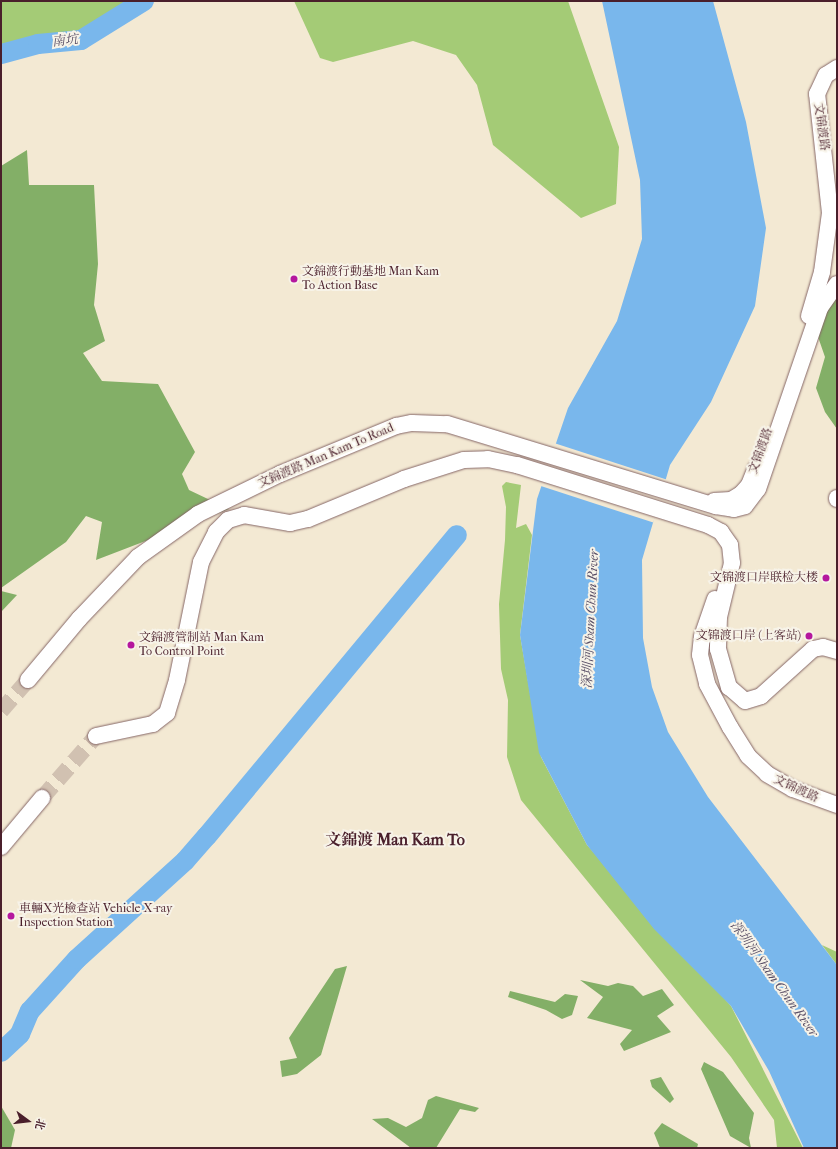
<!DOCTYPE html>
<html>
<head>
<meta charset="utf-8">
<style>
  body { margin:0 }
  #map { position:relative; width:838px; height:1149px; overflow:hidden; background:#f3e9d3; font-family:"IM FELL French Canon","Noto Serif SC",serif }
  div>[style] { position:absolute }
  .green>* { inset:0; background:#a4cb76 }
  .forest>* { inset:0; background:#83af67 }
  .water>* { inset:0; background:#79b7ec }
  .pier>* { inset:0; background:#f3e9d3; transform-origin:0 0 }
  .river>* { height:20px; margin:-10px; padding:0 10px; transform-origin:10px; border-radius:10px; background:#79b7ec }
  .major-tunnel>* { height:16px; margin-top:-8px; transform-origin:0; background:repeating-linear-gradient(90deg,#d1c1b1 0 16px,transparent 0 24px) }
  .roads { filter:drop-shadow(0 0 1px #856666) drop-shadow(0 0 1px #856666) }
  .major>* { height:16px; margin:-8px; padding:0 8px; transform-origin:8px; border-radius:8px; background:#fff }
  .dots>* { width:11px; height:11px; translate:-50% -50%; box-sizing:border-box; border:2px solid #f7f3e8; border-radius:50% }
  span { translate:-50% -50%; white-space:nowrap; text-align:center; line-height:1.15; -webkit-text-stroke:4px #f7f3e8; paint-order:stroke }
  .street-label { font-size:12px; color:#4a1f2b }
  .poi-label { font-size:12px; color:#4a1f2b }
  .left { translate:0 -50%; text-align:left }
  .right { translate:-100% -50%; text-align:right }
  .water-label { font-size:13px; color:#584d65; font-style:italic }
  .district-label { font-size:16px; color:#4a1f2b; font-weight:700 }
  .frame { position:absolute; inset:0; border:2px solid #4a1f2b; pointer-events:none }
  .north { position:absolute; left:8px; top:1101px; width:40px; height:40px; -webkit-text-stroke:3px #f7f3e8; paint-order:stroke; rotate:105deg; font-size:11px; font-weight:700; line-height:16px; text-align:center; color:#4a1f2b }
  .north::after { content:''; display:block; margin:auto; width:14px; height:18px; background:#4a1f2b; clip-path:polygon(50% 0,100% 100%,50% 72%,0 100%) }
</style>
</head>
<body>
<div id="map">
  <div class="green">
    <i style="clip-path:polygon(1px 1px,144px 1px,81px 40px,48px 43px,1px 55px)"></i>
    <i style="clip-path:polygon(294px 1px,568px 1px,619px 147px,616px 204px,581px 218px,493px 145px,477px 85px,456px 55px,413px 41px,333px 62px,320px 58px)"></i>
    <i style="clip-path:polygon(506px 482px,521px 485px,516px 528px,526px 524px,532px 535px,520px 635px,541px 757px,587px 845px,731px 1006px,803px 1148px,777px 1148px,774px 1120px,731px 1057px,521px 800px,507px 757px,508px 700px,501px 669px,499px 604px,505px 540px,506px 507px,502px 486px)"></i>
    <i style="clip-path:polygon(822px 945px,837px 952px,837px 965px)"></i>
  </div>
  <div class="forest">
    <i style="clip-path:polygon(27px 150px,29px 185px,94px 185px,98px 264px,94px 305px,105px 341px,83px 353px,102px 381px,158px 384px,195px 452px,182px 474px,189px 490px,229px 509px,96px 560px,102px 522px,86px 516px,66px 542px,1px 588px,1px 166px)"></i>
    <i style="clip-path:polygon(837px 298px,837px 429px,825px 412px,816px 388px,825px 357px,817px 334px,826px 307px)"></i>
    <i style="clip-path:polygon(1px 591px,17px 595px,1px 612px)"></i>
    <i style="clip-path:polygon(347px 966px,321px 1055px,297px 1074px,282px 1077px,280px 1061px,297px 1058px,289px 1038px,335px 969px)"></i>
    <i style="clip-path:polygon(580px 980px,608px 986px,618px 983px,633px 986px,643px 996px,662px 989px,674px 1005px,657px 1016px,671px 1032px,624px 1051px,620px 1044px,632px 1030px,587px 1018px,603px 997px)"></i>
    <i style="clip-path:polygon(510px 991px,555px 1002px,565px 994px,578px 996px,572px 1015px,562px 1019px,546px 1010px,508px 997px)"></i>
    <i style="clip-path:polygon(704px 1062px,723px 1072px,754px 1113px,749px 1138px,751px 1148px,730px 1136px,701px 1069px)"></i>
    <i style="clip-path:polygon(661px 1077px,674px 1099px,670px 1103px,652px 1087px,650px 1080px)"></i>
    <i style="clip-path:polygon(436px 1096px,479px 1108px,475px 1112px,460px 1109px,436px 1148px,411px 1148px,372px 1119px,388px 1118px,406px 1127px,422px 1118px,428px 1100px)"></i>
    <i style="clip-path:polygon(1px 1106px,15px 1130px,11px 1148px,1px 1148px)"></i>
    <i style="clip-path:polygon(662px 1123px,698px 1144px,697px 1148px,660px 1148px,654px 1133px)"></i>
  </div>
  <div class="water">
    <i style="clip-path:polygon(602px 1px,713px 1px,746px 122px,766px 228px,755px 306px,711px 402px,670px 465px,642px 560px,643px 638px,652px 687px,668px 732px,708px 797px,837px 965px,837px 1148px,804px 1148px,769px 1071px,731px 1006px,654px 929px,587px 845px,539px 753px,520px 635px,537px 499px,568px 408px,617px 321px,642px 239px,640px 180px)"></i>
  </div>
  <div class="pier">
    <i style="left:554px;top:443px;width:119px;height:45px;rotate:18deg"></i>
  </div>
  <div class="river">
    <i style="left:1px;top:54px;width:38px;rotate:-15deg"></i>
    <i style="left:38px;top:44px;width:43px;rotate:-5.3deg"></i>
    <i style="left:81px;top:40px;width:74px;rotate:-31.8deg"></i>
    <i style="left:1px;top:1052px;width:26px;rotate:-43deg"></i>
    <i style="left:20px;top:1034px;width:25px;rotate:-67deg"></i>
    <i style="left:30px;top:1011px;width:70px;rotate:-47.9deg"></i>
    <i style="left:77px;top:959px;width:146px;rotate:-42.2deg"></i>
    <i style="left:185px;top:861px;width:33px;rotate:-49deg"></i>
    <i style="left:207px;top:836px;width:391px;rotate:-50.3deg"></i>
  </div>
  <div class="major-tunnel">
    <i style="left:1px;top:711px;width:41px;rotate:-48.9deg"></i>
    <i style="left:42px;top:798px;width:82px;rotate:-48.9deg"></i>
  </div>
  <div class="roads">
    <div class="major">
      <i style="left:809px;top:316px;width:46px;rotate:-73.5deg"></i>
      <i style="left:822px;top:272px;width:60px;rotate:-82.3deg"></i>
      <i style="left:830px;top:213px;width:120px;rotate:-96.2deg"></i>
      <i style="left:817px;top:94px;width:21px;rotate:-65deg"></i>
      <i style="left:826px;top:75px;width:13px;rotate:-32deg"></i>
      <i style="left:837px;top:498px;width:1px;rotate:90deg"></i>
      <i style="left:714px;top:501px;width:17px;rotate:-3deg"></i>
      <i style="left:731px;top:500px;width:12px;rotate:-31deg"></i>
      <i style="left:741px;top:494px;width:12px;rotate:-48deg"></i>
      <i style="left:749px;top:485px;width:18px;rotate:-68deg"></i>
      <i style="left:715px;top:599px;width:39px;rotate:109deg"></i>
      <i style="left:702px;top:636px;width:19px;rotate:96deg"></i>
      <i style="left:700px;top:655px;width:30px;rotate:76deg"></i>
      <i style="left:707px;top:684px;width:49px;rotate:61.9deg"></i>
      <i style="left:730px;top:727px;width:34px;rotate:58deg"></i>
      <i style="left:748px;top:756px;width:26px;rotate:43deg"></i>
      <i style="left:767px;top:774px;width:30px;rotate:30deg"></i>
      <i style="left:793px;top:789px;width:47px;rotate:20deg"></i>
      <i style="left:28px;top:680px;width:80px;rotate:-50.1deg"></i>
      <i style="left:79px;top:619px;width:86px;rotate:-46.4deg"></i>
      <i style="left:138px;top:557px;width:74px;rotate:-35.6deg"></i>
      <i style="left:198px;top:514px;width:91px;rotate:-26deg"></i>
      <i style="left:280px;top:474px;width:126px;rotate:-22.5deg"></i>
      <i style="left:396px;top:426px;width:16px;rotate:-11deg"></i>
      <i style="left:412px;top:423px;width:35px;rotate:2deg"></i>
      <i style="left:447px;top:424px;width:281px;rotate:17deg"></i>
      <i style="left:716px;top:506px;width:18px;rotate:9deg"></i>
      <i style="left:734px;top:509px;width:11px;rotate:-15deg"></i>
      <i style="left:745px;top:506px;width:21px;rotate:-53deg"></i>
      <i style="left:758px;top:489px;width:191px;rotate:-71.1deg"></i>
      <i style="left:820px;top:308px;width:29px;rotate:-55deg"></i>
      <i style="left:96px;top:736px;width:58px;rotate:-11.9deg"></i>
      <i style="left:153px;top:724px;width:18px;rotate:-38deg"></i>
      <i style="left:167px;top:713px;width:34px;rotate:-73deg"></i>
      <i style="left:177px;top:680px;width:120px;rotate:-78.5deg"></i>
      <i style="left:201px;top:562px;width:34px;rotate:-63deg"></i>
      <i style="left:216px;top:532px;width:17px;rotate:-45deg"></i>
      <i style="left:228px;top:520px;width:17px;rotate:-17deg"></i>
      <i style="left:244px;top:515px;width:47px;rotate:9.9deg"></i>
      <i style="left:290px;top:523px;width:18px;rotate:-13deg"></i>
      <i style="left:308px;top:519px;width:104px;rotate:-22.6deg"></i>
      <i style="left:404px;top:479px;width:63px;rotate:-17.6deg"></i>
      <i style="left:464px;top:460px;width:24px;rotate:-2deg"></i>
      <i style="left:488px;top:459px;width:30px;rotate:12deg"></i>
      <i style="left:517px;top:465px;width:200px;rotate:17.4deg"></i>
      <i style="left:708px;top:525px;width:15px;rotate:28deg"></i>
      <i style="left:721px;top:532px;width:16px;rotate:55deg"></i>
      <i style="left:730px;top:545px;width:18px;rotate:84deg"></i>
      <i style="left:732px;top:563px;width:56px;rotate:103.5deg"></i>
      <i style="left:719px;top:617px;width:32px;rotate:92deg"></i>
      <i style="left:718px;top:649px;width:40px;rotate:74deg"></i>
      <i style="left:729px;top:687px;width:21px;rotate:41deg"></i>
      <i style="left:745px;top:701px;width:17px;rotate:-17deg"></i>
      <i style="left:761px;top:696px;width:70px;rotate:-42.1deg"></i>
      <i style="left:813px;top:649px;width:10px;rotate:-11deg"></i>
      <i style="left:823px;top:647px;width:15px;rotate:16deg"></i>
      <i style="left:1px;top:847px;width:64px;rotate:-50.1deg"></i>
    </div>
  </div>
  <div class="dots">
    <i style="left:294px;top:279px;background:#b5179e"></i>
    <i style="left:826px;top:578px;background:#b5179e"></i>
    <i style="left:809px;top:636px;background:#b5179e"></i>
    <i style="left:131px;top:645px;background:#b5179e"></i>
    <i style="left:11px;top:916px;background:#b5179e"></i>
  </div>
  <div class="street-label">
    <span style="left:821px;top:127px;rotate:82deg">文锦渡路</span>
    <span style="left:761px;top:451px;rotate:-70deg">文锦渡路</span>
    <span style="left:326px;top:456px;rotate:-23deg">文錦渡路 Man Kam To Road</span>
    <span style="left:796px;top:789px;rotate:25deg">文锦渡路</span>
  </div>
  <div class="poi-label">
    <span class="left" style="left:302px;top:279px">文錦渡行動基地 Man Kam<br>To Action Base</span>
    <span class="right" style="left:818px;top:578px">文锦渡口岸联检大楼</span>
    <span class="right" style="left:801px;top:636px">文锦渡口岸 (上客站)</span>
    <span class="left" style="left:139px;top:645px">文錦渡管制站 Man Kam<br>To Control Point</span>
    <span class="left" style="left:19px;top:916px">車輛X光檢查站 Vehicle X-ray<br>Inspection Station</span>
  </div>
  <div class="water-label">
    <span style="left:65px;top:41px;rotate:-7deg">南坑</span>
    <span style="left:591px;top:619px;rotate:-87deg">深圳河 Sham Chun River</span>
    <span style="left:774px;top:979px;rotate:54deg">深圳河 Sham Chun River</span>
  </div>
  <div class="district-label">
    <span style="left:395px;top:840px">文錦渡 Man Kam To</span>
  </div>
  <div class="frame"></div>
  <div class="north">北</div>
</div>
</body>
</html>
